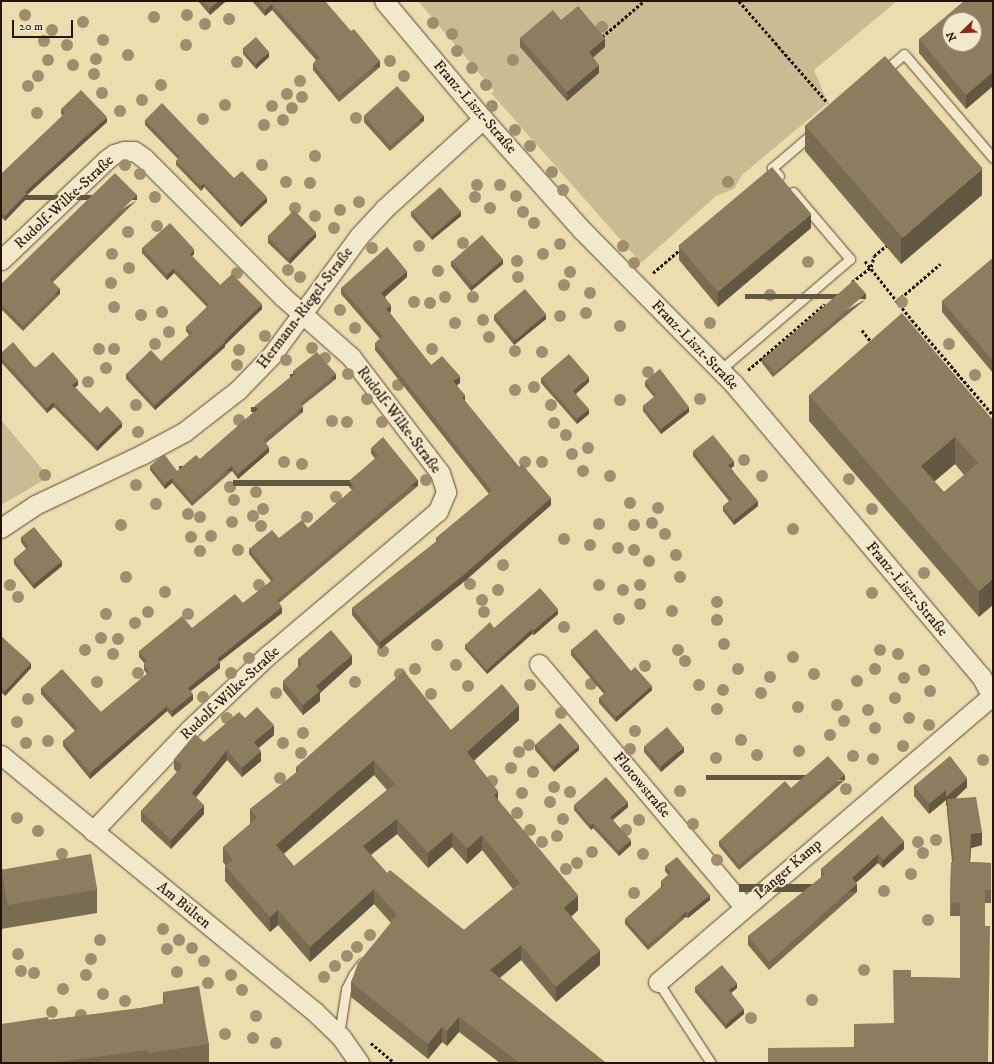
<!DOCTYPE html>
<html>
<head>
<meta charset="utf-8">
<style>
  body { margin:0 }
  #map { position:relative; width:994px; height:1064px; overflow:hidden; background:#ebddae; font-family:"IM FELL DW Pica",serif }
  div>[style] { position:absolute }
  .green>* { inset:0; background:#cabb92 }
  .path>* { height:2.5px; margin-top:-1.25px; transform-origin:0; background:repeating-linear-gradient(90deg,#261408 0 3px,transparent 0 5px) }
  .roads { filter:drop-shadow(0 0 1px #574632) drop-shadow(0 0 1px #574632) }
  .service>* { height:9px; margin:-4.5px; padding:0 4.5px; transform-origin:4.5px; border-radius:4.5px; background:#f2e9ca }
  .minor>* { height:19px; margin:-9.5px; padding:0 9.5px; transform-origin:9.5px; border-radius:9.5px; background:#f2e9ca }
  .trees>* { width:12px; height:12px; margin:-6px; border-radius:50%; background:#9e8e6d }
  .wall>* { inset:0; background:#786c51 }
  .shaded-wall>* { inset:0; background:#625842; transform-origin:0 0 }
  .building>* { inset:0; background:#8c7d5e; transform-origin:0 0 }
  span { translate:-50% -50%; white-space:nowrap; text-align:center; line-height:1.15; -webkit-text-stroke:4px #f2e9ca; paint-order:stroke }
  .street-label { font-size:15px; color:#261408 }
  .frame { position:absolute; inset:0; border:2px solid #261408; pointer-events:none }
  .north { position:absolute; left:942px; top:12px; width:40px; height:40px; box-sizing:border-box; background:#f2e9ca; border:1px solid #a0947c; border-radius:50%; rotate:247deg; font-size:11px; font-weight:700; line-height:16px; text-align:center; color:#261408 }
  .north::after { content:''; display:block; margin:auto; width:14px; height:18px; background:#8f2418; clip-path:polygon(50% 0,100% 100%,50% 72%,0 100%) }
  .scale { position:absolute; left:12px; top:20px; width:61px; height:18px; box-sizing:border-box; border:2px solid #261408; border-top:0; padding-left:5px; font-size:12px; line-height:14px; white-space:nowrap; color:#261408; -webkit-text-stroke:3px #f2e9ca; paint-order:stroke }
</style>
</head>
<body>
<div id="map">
  <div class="green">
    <i style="clip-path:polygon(418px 1px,897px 1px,814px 70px,828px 103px,742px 175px,734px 189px,716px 196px,641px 263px,491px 93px,494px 91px)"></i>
    <i style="clip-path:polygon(1px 420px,49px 477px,1px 505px)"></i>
  </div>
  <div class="path">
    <i style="left:739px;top:1px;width:135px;rotate:48.9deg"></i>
    <i style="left:602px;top:37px;width:55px;rotate:-40.6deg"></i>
    <i style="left:865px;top:261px;width:75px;rotate:51.5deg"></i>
    <i style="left:653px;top:273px;width:37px;rotate:-41deg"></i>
    <i style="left:852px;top:282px;width:24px;rotate:-38deg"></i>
    <i style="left:871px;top:267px;width:11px;rotate:-75deg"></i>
    <i style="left:874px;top:256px;width:16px;rotate:-40deg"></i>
    <i style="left:897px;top:301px;width:57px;rotate:-40.7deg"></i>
    <i style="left:907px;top:324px;width:6px;rotate:-39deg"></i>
    <i style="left:912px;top:320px;width:125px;rotate:49.5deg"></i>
    <i style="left:862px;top:330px;width:16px;rotate:52deg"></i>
    <i style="left:748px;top:370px;width:101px;rotate:-40.6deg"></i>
    <i style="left:371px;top:1043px;width:31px;rotate:40deg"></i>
  </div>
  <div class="roads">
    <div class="service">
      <i style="left:884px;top:71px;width:26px;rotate:-40deg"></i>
      <i style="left:904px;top:54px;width:137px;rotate:49.4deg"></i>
      <i style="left:779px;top:176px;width:11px;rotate:-131deg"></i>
      <i style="left:772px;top:168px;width:55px;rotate:-40.6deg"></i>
      <i style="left:720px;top:370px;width:171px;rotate:-40.5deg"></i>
      <i style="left:850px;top:259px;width:88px;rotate:-130.4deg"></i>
      <i style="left:658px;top:982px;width:97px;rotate:56.8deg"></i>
      <i style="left:339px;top:1035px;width:47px;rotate:-81.3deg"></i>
      <i style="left:346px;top:989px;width:16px;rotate:-63deg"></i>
      <i style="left:353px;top:975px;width:15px;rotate:-53deg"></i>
    </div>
    <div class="minor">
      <i style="left:384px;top:1px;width:154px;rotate:50deg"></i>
      <i style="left:483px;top:119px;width:149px;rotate:48.3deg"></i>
      <i style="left:582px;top:230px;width:215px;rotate:45.4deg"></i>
      <i style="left:733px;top:383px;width:384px;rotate:49.8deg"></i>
      <i style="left:981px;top:676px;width:26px;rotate:62deg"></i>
      <i style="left:1px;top:260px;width:145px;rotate:-43.6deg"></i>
      <i style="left:106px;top:160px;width:10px;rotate:-37deg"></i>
      <i style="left:114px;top:154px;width:10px;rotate:-17deg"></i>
      <i style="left:124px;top:151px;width:10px"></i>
      <i style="left:134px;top:151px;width:12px;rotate:35deg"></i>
      <i style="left:144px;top:158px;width:197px;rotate:45deg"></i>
      <i style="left:283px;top:297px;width:91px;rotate:41.4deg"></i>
      <i style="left:351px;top:357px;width:146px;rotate:52.5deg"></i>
      <i style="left:440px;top:473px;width:20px;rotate:72deg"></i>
      <i style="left:446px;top:492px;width:21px;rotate:113deg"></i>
      <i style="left:438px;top:511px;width:223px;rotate:139.7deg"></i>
      <i style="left:268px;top:655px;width:108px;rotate:136.5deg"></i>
      <i style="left:190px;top:729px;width:141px;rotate:133.6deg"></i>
      <i style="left:1px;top:528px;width:41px;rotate:-34.1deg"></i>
      <i style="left:35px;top:505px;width:117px;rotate:-25.3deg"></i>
      <i style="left:141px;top:455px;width:49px;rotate:-28.1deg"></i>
      <i style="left:184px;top:432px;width:68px;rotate:-37.9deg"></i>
      <i style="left:238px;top:390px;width:47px;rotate:-45.9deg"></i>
      <i style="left:271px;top:356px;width:150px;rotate:-53.7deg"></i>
      <i style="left:360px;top:235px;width:35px;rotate:-47deg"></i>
      <i style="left:384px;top:209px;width:134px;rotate:-42.3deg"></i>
      <i style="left:539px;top:664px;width:318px;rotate:49.8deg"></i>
      <i style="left:1px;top:755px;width:406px;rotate:39.3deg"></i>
      <i style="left:315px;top:1012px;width:36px;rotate:44deg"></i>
      <i style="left:341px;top:1037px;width:32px;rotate:55deg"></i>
      <i style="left:658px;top:982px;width:441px;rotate:-40.6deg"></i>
    </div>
  </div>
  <div class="trees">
    <i style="left:25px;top:15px"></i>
    <i style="left:187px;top:15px"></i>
    <i style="left:154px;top:17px"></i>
    <i style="left:229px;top:19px"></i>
    <i style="left:83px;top:22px"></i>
    <i style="left:433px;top:23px"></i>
    <i style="left:205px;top:24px"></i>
    <i style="left:602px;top:27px"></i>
    <i style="left:52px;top:30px"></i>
    <i style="left:452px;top:34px"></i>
    <i style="left:103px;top:40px"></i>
    <i style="left:44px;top:41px"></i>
    <i style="left:67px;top:45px"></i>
    <i style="left:186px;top:45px"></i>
    <i style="left:457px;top:51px"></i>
    <i style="left:128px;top:55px"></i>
    <i style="left:96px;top:59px"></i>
    <i style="left:48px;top:60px"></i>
    <i style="left:513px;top:60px"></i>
    <i style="left:390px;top:61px"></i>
    <i style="left:237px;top:62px"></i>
    <i style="left:73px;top:65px"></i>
    <i style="left:472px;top:68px"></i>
    <i style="left:94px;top:74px"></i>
    <i style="left:38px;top:76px"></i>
    <i style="left:404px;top:76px"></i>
    <i style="left:300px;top:81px"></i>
    <i style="left:161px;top:85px"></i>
    <i style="left:486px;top:85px"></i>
    <i style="left:28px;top:86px"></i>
    <i style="left:102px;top:93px"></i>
    <i style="left:287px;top:94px"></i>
    <i style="left:302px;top:97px"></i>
    <i style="left:142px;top:100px"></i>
    <i style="left:225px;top:105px"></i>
    <i style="left:272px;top:106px"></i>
    <i style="left:492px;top:106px"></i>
    <i style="left:292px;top:108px"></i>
    <i style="left:120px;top:111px"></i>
    <i style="left:37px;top:113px"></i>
    <i style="left:356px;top:118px"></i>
    <i style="left:203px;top:119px"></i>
    <i style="left:283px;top:120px"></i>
    <i style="left:264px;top:125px"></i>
    <i style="left:515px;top:130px"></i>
    <i style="left:530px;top:146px"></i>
    <i style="left:315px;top:156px"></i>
    <i style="left:125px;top:165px"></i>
    <i style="left:262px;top:165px"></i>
    <i style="left:552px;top:172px"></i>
    <i style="left:140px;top:174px"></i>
    <i style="left:286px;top:182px"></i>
    <i style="left:728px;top:182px"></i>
    <i style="left:310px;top:183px"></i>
    <i style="left:477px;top:185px"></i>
    <i style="left:500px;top:185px"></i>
    <i style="left:563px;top:190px"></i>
    <i style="left:516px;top:196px"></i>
    <i style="left:155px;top:197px"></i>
    <i style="left:475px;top:197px"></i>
    <i style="left:359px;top:202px"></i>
    <i style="left:295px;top:208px"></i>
    <i style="left:490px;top:208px"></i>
    <i style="left:340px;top:210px"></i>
    <i style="left:523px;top:212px"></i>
    <i style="left:315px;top:216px"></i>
    <i style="left:534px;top:223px"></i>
    <i style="left:157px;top:226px"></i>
    <i style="left:334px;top:228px"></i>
    <i style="left:128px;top:232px"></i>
    <i style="left:463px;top:243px"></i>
    <i style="left:560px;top:244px"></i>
    <i style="left:419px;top:246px"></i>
    <i style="left:623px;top:246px"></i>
    <i style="left:372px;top:248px"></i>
    <i style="left:112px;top:254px"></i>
    <i style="left:543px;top:254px"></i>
    <i style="left:517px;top:261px"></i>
    <i style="left:808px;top:262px"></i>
    <i style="left:634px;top:263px"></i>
    <i style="left:129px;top:268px"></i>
    <i style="left:288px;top:270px"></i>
    <i style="left:438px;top:271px"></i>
    <i style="left:570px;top:272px"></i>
    <i style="left:237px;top:273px"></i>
    <i style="left:300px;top:277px"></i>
    <i style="left:518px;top:277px"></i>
    <i style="left:111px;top:283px"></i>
    <i style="left:564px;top:285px"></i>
    <i style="left:590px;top:293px"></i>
    <i style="left:770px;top:295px"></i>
    <i style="left:445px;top:297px"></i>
    <i style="left:473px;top:297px"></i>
    <i style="left:414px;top:302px"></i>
    <i style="left:902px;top:302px"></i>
    <i style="left:430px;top:303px"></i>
    <i style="left:114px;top:307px"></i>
    <i style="left:340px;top:310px"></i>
    <i style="left:162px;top:312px"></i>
    <i style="left:586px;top:313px"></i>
    <i style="left:141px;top:315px"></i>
    <i style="left:560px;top:316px"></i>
    <i style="left:483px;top:320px"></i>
    <i style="left:455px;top:323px"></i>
    <i style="left:710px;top:323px"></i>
    <i style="left:620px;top:326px"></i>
    <i style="left:355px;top:328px"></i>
    <i style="left:169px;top:332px"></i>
    <i style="left:265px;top:336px"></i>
    <i style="left:489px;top:337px"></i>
    <i style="left:155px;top:344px"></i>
    <i style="left:949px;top:344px"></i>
    <i style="left:312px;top:348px"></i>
    <i style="left:99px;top:349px"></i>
    <i style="left:114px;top:349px"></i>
    <i style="left:432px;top:349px"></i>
    <i style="left:239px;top:350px"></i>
    <i style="left:515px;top:351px"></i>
    <i style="left:542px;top:352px"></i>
    <i style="left:325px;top:358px"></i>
    <i style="left:286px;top:360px"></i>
    <i style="left:237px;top:365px"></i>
    <i style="left:106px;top:368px"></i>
    <i style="left:648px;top:372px"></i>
    <i style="left:348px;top:374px"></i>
    <i style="left:975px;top:375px"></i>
    <i style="left:88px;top:382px"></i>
    <i style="left:398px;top:385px"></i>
    <i style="left:534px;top:387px"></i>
    <i style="left:515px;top:390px"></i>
    <i style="left:367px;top:399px"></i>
    <i style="left:700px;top:399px"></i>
    <i style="left:620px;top:400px"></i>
    <i style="left:136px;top:405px"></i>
    <i style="left:551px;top:405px"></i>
    <i style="left:239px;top:420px"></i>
    <i style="left:332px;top:421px"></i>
    <i style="left:347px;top:422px"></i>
    <i style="left:382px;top:422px"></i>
    <i style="left:554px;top:423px"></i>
    <i style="left:138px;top:432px"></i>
    <i style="left:566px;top:435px"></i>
    <i style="left:588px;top:448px"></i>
    <i style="left:572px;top:454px"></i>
    <i style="left:744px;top:460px"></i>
    <i style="left:284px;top:462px"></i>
    <i style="left:525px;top:462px"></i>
    <i style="left:542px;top:462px"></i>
    <i style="left:302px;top:464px"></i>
    <i style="left:583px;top:471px"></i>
    <i style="left:45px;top:475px"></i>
    <i style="left:610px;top:476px"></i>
    <i style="left:762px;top:476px"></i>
    <i style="left:849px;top:479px"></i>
    <i style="left:426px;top:480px"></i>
    <i style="left:136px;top:485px"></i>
    <i style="left:230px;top:487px"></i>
    <i style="left:256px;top:492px"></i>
    <i style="left:336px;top:497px"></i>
    <i style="left:234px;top:500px"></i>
    <i style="left:630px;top:503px"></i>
    <i style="left:156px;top:504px"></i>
    <i style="left:658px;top:508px"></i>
    <i style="left:263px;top:509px"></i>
    <i style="left:872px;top:509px"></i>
    <i style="left:188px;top:514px"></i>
    <i style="left:253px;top:516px"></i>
    <i style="left:200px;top:517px"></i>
    <i style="left:307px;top:517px"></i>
    <i style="left:232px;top:522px"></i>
    <i style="left:652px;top:523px"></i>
    <i style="left:599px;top:524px"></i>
    <i style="left:121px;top:525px"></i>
    <i style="left:634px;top:525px"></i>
    <i style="left:261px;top:526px"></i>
    <i style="left:793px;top:529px"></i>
    <i style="left:665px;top:534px"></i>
    <i style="left:211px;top:536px"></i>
    <i style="left:191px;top:537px"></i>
    <i style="left:564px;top:539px"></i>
    <i style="left:590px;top:545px"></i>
    <i style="left:618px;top:548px"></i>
    <i style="left:238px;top:550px"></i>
    <i style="left:634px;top:550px"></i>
    <i style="left:200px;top:551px"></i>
    <i style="left:676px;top:555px"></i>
    <i style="left:649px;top:561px"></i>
    <i style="left:503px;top:565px"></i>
    <i style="left:924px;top:573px"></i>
    <i style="left:126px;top:577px"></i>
    <i style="left:680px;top:577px"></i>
    <i style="left:470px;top:584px"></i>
    <i style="left:10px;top:585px"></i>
    <i style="left:259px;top:585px"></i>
    <i style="left:599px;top:585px"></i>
    <i style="left:640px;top:585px"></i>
    <i style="left:498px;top:590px"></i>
    <i style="left:623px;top:590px"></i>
    <i style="left:165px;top:592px"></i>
    <i style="left:872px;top:593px"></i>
    <i style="left:18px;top:597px"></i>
    <i style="left:482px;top:600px"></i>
    <i style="left:717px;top:602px"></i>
    <i style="left:640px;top:604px"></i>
    <i style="left:672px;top:611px"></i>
    <i style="left:148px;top:612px"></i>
    <i style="left:484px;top:612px"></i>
    <i style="left:106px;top:614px"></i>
    <i style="left:188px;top:614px"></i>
    <i style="left:619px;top:619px"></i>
    <i style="left:717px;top:620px"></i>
    <i style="left:135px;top:623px"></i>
    <i style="left:564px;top:627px"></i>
    <i style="left:101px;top:638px"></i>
    <i style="left:118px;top:639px"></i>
    <i style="left:724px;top:644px"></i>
    <i style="left:437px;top:645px"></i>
    <i style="left:85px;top:650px"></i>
    <i style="left:678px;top:650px"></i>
    <i style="left:880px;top:650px"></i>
    <i style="left:383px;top:651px"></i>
    <i style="left:113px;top:654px"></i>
    <i style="left:898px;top:654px"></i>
    <i style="left:793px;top:657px"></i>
    <i style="left:249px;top:658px"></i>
    <i style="left:685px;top:661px"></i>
    <i style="left:456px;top:665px"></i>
    <i style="left:645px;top:666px"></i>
    <i style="left:415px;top:669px"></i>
    <i style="left:738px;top:669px"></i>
    <i style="left:875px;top:669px"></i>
    <i style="left:924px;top:670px"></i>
    <i style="left:138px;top:673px"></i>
    <i style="left:231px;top:673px"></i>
    <i style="left:400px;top:674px"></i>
    <i style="left:814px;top:674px"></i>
    <i style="left:770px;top:677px"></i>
    <i style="left:904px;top:678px"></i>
    <i style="left:857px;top:681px"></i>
    <i style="left:97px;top:682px"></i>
    <i style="left:355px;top:682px"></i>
    <i style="left:591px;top:684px"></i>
    <i style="left:530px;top:685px"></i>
    <i style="left:699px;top:685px"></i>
    <i style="left:468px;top:686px"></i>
    <i style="left:723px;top:690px"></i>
    <i style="left:930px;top:691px"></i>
    <i style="left:276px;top:693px"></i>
    <i style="left:761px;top:693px"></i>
    <i style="left:431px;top:694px"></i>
    <i style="left:203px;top:697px"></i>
    <i style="left:895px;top:698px"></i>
    <i style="left:28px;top:699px"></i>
    <i style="left:837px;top:705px"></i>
    <i style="left:798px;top:707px"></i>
    <i style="left:717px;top:709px"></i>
    <i style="left:868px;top:710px"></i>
    <i style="left:561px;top:713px"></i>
    <i style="left:227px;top:718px"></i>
    <i style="left:909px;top:718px"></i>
    <i style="left:844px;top:721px"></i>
    <i style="left:17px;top:722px"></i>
    <i style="left:929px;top:725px"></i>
    <i style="left:875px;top:728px"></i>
    <i style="left:635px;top:731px"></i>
    <i style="left:303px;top:733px"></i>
    <i style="left:830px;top:735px"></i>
    <i style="left:741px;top:740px"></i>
    <i style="left:48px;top:741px"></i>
    <i style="left:26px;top:743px"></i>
    <i style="left:283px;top:743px"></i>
    <i style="left:529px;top:745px"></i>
    <i style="left:903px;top:746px"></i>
    <i style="left:630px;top:749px"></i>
    <i style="left:799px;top:751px"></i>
    <i style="left:519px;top:752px"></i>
    <i style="left:301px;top:753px"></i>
    <i style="left:757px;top:755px"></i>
    <i style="left:853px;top:756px"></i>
    <i style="left:716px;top:758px"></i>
    <i style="left:873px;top:759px"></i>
    <i style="left:983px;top:760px"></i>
    <i style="left:511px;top:768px"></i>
    <i style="left:533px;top:772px"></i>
    <i style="left:280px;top:778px"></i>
    <i style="left:492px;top:781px"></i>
    <i style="left:554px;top:787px"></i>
    <i style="left:846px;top:789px"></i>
    <i style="left:680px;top:791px"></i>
    <i style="left:570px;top:792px"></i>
    <i style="left:522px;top:793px"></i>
    <i style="left:550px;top:802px"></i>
    <i style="left:517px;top:813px"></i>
    <i style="left:17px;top:818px"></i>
    <i style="left:563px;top:819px"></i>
    <i style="left:639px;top:820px"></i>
    <i style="left:693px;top:824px"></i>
    <i style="left:530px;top:830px"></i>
    <i style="left:626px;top:830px"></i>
    <i style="left:38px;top:831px"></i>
    <i style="left:557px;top:836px"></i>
    <i style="left:936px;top:840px"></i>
    <i style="left:542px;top:842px"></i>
    <i style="left:918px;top:842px"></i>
    <i style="left:592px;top:852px"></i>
    <i style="left:923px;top:853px"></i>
    <i style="left:62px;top:854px"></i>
    <i style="left:643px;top:854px"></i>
    <i style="left:717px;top:860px"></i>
    <i style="left:577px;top:863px"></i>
    <i style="left:566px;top:869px"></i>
    <i style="left:911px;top:874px"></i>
    <i style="left:884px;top:891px"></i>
    <i style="left:634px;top:893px"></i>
    <i style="left:928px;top:920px"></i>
    <i style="left:163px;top:929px"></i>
    <i style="left:370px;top:935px"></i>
    <i style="left:100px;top:940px"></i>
    <i style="left:179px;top:940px"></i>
    <i style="left:357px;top:947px"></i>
    <i style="left:192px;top:948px"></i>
    <i style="left:167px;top:949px"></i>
    <i style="left:18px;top:954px"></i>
    <i style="left:347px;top:956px"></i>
    <i style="left:91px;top:959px"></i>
    <i style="left:204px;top:961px"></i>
    <i style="left:335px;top:966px"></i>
    <i style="left:864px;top:970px"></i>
    <i style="left:21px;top:971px"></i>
    <i style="left:177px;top:972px"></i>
    <i style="left:34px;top:973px"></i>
    <i style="left:86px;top:975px"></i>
    <i style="left:231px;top:975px"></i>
    <i style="left:324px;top:977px"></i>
    <i style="left:208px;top:983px"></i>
    <i style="left:63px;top:989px"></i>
    <i style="left:242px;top:990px"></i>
    <i style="left:103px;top:994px"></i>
    <i style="left:812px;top:1000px"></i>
    <i style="left:125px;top:1001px"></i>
    <i style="left:52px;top:1012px"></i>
    <i style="left:81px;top:1015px"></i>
    <i style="left:256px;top:1016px"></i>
    <i style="left:751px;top:1018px"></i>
    <i style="left:225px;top:1034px"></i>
    <i style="left:253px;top:1038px"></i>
    <i style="left:276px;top:1043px"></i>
  </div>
  <div class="wall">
    <i style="clip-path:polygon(198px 1px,226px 1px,210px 15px)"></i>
    <i style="clip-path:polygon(252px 1px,307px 1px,380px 67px,339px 102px,313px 70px,313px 64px,316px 60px,272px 10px,265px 16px)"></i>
    <i style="clip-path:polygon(993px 1px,993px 86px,966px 109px,919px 53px,919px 39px)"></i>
    <i style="clip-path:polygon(520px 38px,605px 47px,593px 57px,599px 73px,567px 101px,520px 47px)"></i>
    <i style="clip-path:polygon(243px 49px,269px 57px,256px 69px,243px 54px)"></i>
    <i style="clip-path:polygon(61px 109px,107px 122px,27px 195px,27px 198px,5px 221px,1px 217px,1px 174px,63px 116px,61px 114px)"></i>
    <i style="clip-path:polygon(364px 117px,424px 121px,390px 151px,364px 122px)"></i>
    <i style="clip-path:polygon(145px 120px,234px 178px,267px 202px,241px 227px,204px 187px,201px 191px,176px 165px,176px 161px,178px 159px,145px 125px)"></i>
    <i style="clip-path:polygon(805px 125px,982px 195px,901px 264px,805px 151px)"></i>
    <i style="clip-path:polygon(137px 200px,53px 282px,60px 294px,23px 331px,1px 309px,1px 284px)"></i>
    <i style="clip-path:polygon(411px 211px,461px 216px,432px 240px,411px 216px)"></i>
    <i style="clip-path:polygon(811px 228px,718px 307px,679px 260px,679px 246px)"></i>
    <i style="clip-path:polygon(316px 237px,290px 264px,268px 243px,268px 238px)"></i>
    <i style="clip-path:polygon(142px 248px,194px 254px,192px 256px,220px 285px,262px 309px,225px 345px,225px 347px,155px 410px,126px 379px,126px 374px,161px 361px,189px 335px,186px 331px,186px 327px,207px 307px,174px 273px,167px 280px,142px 253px)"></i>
    <i style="clip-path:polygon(993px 258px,993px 373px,942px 312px,942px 301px)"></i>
    <i style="clip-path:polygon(451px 261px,503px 264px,471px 291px,451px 266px)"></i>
    <i style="clip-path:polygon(407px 277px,385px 297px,391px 311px,390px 313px,431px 365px,460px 383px,457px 385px,465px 401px,519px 467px,551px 505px,466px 580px,380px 649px,352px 615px,352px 608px,436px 542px,436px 538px,489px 494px,375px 350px,375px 343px,380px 339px,341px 294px,341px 288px)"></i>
    <i style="clip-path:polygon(866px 299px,773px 377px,762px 363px,762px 358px)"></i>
    <i style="clip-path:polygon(494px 315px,546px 319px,514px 345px,494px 320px)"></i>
    <i style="clip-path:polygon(1px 353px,78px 385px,75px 387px,100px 413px,122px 427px,97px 451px,54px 407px,47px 413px,1px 362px)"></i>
    <i style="clip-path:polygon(293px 371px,336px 379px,302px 406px,303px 412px,266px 443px,269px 452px,238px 479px,232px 471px,192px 506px,172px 483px,165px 489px,150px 470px,150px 466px,177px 471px,200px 459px,255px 411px,255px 406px,293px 375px)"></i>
    <i style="clip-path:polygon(541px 378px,589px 382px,576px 394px,589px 414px,577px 424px,541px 383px)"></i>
    <i style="clip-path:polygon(645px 381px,689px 412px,661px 434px,643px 411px,643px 406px,654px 397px,645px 386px)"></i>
    <i style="clip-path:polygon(evenodd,809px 395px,993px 420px,979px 617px,809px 421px,809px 395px,955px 464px,964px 475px,944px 492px,934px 481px,955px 464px)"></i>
    <i style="clip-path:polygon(371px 448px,418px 486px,279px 603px,282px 613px,219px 662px,220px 668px,191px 691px,193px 700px,172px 717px,167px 711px,90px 779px,63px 746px,63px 741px,75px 731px,41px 694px,41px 688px,101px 712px,147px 674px,144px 670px,144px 664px,145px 664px,139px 657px,139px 651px,192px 628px,243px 603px,271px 581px,249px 554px,249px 549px,279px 538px,308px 528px,352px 490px,349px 487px,349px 481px,375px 459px,371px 453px)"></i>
    <i style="clip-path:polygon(693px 451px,734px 466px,731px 468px,758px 506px,734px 525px,723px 511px,723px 506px,729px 501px,693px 456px)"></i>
    <i style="clip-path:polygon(21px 537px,62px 566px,34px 589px,14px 564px,14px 559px,26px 549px,21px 542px)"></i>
    <i style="clip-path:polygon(558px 614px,534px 635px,532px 634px,487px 674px,465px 649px,465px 645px,494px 628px)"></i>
    <i style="clip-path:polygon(1px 636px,31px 668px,5px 696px,1px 692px)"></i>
    <i style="clip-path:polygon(571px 650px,631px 671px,652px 690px,616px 722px,599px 703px,599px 698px,604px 694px,571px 655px)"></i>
    <i style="clip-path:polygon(298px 659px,352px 664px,320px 693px,320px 701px,303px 715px,283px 690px,283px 681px,298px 667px)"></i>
    <i style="clip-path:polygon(245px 718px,274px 735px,258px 748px,261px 761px,242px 777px,227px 760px,196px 797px,204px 814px,171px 849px,141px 821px,141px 811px,177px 772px,174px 769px,174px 759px)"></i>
    <i style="clip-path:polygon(evenodd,519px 720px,474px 760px,498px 800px,578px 910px,571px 917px,600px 965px,556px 1002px,521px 960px,500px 978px,606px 1063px,500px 1063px,459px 1032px,447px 1046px,442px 1042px,428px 1059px,351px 997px,351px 982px,391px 923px,374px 904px,310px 962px,278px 925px,270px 932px,225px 881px,225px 866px,226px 866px,223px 862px,223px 847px,250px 824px,250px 809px,296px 773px,296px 767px,451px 730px,519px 720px,374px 775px,387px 790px,294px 866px,284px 854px,374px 775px,519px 720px,397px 834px,428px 868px,452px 847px,467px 864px,482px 850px,513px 889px,464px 930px,387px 873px,371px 855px,397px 834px)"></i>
    <i style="clip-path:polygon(535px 745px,579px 750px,554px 772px,535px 750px)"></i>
    <i style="clip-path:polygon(644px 747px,684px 752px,661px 772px,644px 752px)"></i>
    <i style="clip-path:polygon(845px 780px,739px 870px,719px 846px,719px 841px,791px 788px)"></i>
    <i style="clip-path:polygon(914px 786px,967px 787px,956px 798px,982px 845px,971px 848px,970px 862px,991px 863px,991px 903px,985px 903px,985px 926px,988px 1063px,854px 1047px,894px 1023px,911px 977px,960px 978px,960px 916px,950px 916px,951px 862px,952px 862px,947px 812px,947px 806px,946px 806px,946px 800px,929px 814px,914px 796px)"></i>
    <i style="clip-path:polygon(574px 805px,628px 807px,613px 820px,631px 845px,619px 856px,593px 828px,591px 830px,574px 810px)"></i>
    <i style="clip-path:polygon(882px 816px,904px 849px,883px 868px,878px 863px,856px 883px,857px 892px,769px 970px,748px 945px,748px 936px,821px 878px,821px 869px)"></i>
    <i style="clip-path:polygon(665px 866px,710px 900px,688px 918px,686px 917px,648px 950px,625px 924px,625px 919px,661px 887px,661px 881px,668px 875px,665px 871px)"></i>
    <i style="clip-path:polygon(1px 869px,97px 889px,97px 913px,1px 929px)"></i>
    <i style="clip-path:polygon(695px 987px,737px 988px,731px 993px,744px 1014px,726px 1029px,695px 992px)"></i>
    <i style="clip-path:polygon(163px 992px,209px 1044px,209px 1063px,1px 1063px,49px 1020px,141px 1008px,163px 1004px)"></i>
  </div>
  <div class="shaded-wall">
    <i style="clip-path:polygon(219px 1px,226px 1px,210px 15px,210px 8px)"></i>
    <i style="clip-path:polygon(272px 4px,272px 10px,265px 16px,265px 10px)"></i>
    <i style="clip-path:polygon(605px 38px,605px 47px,589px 61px,589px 52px)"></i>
    <i style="clip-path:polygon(269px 52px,269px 57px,256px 69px,256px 64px)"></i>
    <i style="left:380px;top:61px;width:6px;height:54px;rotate:90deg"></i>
    <i style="clip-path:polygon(599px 65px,599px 73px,567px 101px,567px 92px)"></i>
    <i style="clip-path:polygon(993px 72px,993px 86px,966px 109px,966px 95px)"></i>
    <i style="left:424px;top:116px;width:5px;height:45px;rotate:90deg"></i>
    <i style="clip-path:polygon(107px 117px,107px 122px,27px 195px,27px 198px,5px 221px,5px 216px,25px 192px)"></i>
    <i style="clip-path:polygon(982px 169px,982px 195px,901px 264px,901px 238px)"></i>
    <i style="clip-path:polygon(204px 183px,204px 187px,201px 191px,201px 186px)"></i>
    <i style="left:137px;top:195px;width:5px;height:121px;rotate:90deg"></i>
    <i style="clip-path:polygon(267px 197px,267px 202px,241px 227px,241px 222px)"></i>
    <i style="clip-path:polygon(461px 211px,461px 216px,432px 240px,432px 235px)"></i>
    <i style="clip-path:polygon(811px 214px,811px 228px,718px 307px,718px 292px)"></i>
    <i style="clip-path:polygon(316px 232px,316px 237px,290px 264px,290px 259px)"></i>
    <i style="clip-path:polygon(194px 249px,194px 254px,190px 258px,190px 254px)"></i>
    <i style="clip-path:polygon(503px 259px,503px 264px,471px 291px,471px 286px)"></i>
    <i style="clip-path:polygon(174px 268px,174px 273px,167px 280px,167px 275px)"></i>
    <i style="clip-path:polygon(407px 271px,407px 277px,381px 300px,381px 293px)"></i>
    <i style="left:60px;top:289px;width:5px;height:52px;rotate:90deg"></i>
    <i style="left:866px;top:294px;width:5px;height:121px;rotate:90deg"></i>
    <i style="clip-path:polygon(262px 304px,262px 309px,225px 345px,225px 347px,155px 410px,155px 405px,224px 341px)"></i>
    <i style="clip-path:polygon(391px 305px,391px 311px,386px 315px,386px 309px)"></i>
    <i style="clip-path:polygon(546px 314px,546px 319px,514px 345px,514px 340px)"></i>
    <i style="left:336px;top:374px;width:5px;height:46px;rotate:90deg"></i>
    <i style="clip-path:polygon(460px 376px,460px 383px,453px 388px,453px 381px)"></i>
    <i style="clip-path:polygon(589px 377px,589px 382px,573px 396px,573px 391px)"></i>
    <i style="clip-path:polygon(78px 380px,78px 385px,72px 390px,72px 385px)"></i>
    <i style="clip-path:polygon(465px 395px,465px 402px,462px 397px)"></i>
    <i style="clip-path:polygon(54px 402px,54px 407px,47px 413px,47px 408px)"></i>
    <i style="left:303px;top:407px;width:5px;height:52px;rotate:90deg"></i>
    <i style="clip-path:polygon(689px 407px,689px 412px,661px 434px,661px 429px)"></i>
    <i style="clip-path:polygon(589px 409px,589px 414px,577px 424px,577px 419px)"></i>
    <i style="clip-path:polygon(122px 422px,122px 427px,97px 451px,97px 446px)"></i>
    <i style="clip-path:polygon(955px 437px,955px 464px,921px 493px,921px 466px)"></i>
    <i style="clip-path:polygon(269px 447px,269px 452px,238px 479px,238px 474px)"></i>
    <i style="clip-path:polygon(734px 461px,734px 466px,728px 470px,728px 465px)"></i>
    <i style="left:232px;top:466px;width:5px;height:53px;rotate:90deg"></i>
    <i style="clip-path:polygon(172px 478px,172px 483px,165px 489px,165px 484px)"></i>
    <i style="left:418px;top:480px;width:6px;height:185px;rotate:90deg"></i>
    <i style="clip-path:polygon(551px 498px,551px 505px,466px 580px,380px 649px,380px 642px)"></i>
    <i style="clip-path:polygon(758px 501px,758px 506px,734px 525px,734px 520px)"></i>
    <i style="clip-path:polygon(62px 561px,62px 566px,34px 589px,34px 584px)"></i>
    <i style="clip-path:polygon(993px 578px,993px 605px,979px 617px,979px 591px)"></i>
    <i style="clip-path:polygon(282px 607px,282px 613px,217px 664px,217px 659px)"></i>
    <i style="clip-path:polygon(558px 609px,558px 614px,534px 635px,534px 630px)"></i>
    <i style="clip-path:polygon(532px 629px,532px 634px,487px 674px,487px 670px)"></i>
    <i style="clip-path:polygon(352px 655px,352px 664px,320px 693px,320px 701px,303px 715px,303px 705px,316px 686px)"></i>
    <i style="clip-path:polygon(220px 662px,220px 668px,188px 693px,188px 688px)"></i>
    <i style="clip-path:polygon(31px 663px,31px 668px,5px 696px,5px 691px)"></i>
    <i style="clip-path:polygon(652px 686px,652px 690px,616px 722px,616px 717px)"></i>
    <i style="clip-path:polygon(193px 694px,193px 700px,172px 717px,172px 711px)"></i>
    <i style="clip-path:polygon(519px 705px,519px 720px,467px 767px,467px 752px)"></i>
    <i style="clip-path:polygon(167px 706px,167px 711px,90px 779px,90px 773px)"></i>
    <i style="clip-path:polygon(274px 725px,274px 735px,254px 752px,254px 742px)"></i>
    <i style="clip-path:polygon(579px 745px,579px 750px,554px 772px,554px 767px)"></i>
    <i style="clip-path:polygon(684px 747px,684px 752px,661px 772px,661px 767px)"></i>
    <i style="clip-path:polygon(227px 750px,227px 760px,192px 802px,192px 793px)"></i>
    <i style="clip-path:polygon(261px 751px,261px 761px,242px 777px,242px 768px)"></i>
    <i style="clip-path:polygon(374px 760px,374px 775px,276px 860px,276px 845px)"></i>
    <i style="left:845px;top:775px;width:5px;height:139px;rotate:90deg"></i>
    <i style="clip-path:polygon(967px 778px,967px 787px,948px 805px,947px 799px,947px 806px,946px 806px,946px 797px)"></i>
    <i style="clip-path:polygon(946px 790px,946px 800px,929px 814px,929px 804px)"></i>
    <i style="clip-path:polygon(498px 791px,498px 806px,494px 795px)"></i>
    <i style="clip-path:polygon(628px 802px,628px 807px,610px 822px,610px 817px)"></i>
    <i style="clip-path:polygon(204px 805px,204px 814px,171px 849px,171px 840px)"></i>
    <i style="clip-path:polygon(397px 819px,397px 834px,363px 861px,363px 846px)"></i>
    <i style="clip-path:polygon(593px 823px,593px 828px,591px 830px,591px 825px)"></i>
    <i style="clip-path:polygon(452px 832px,452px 847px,428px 868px,428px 853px)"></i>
    <i style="clip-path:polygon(982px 832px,982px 845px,971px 848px,969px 876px,969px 862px,971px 834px)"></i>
    <i style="clip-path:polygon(482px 835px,482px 850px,467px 864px,467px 849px)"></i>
    <i style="clip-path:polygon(631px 840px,631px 845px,619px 856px,619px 851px)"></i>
    <i style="clip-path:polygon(904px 841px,904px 849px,883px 868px,883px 860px)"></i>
    <i style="clip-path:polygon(878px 854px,878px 863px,852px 886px,852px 878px)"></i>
    <i style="left:857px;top:884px;width:8px;height:118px;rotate:90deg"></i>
    <i style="clip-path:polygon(374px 889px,374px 904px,310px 962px,310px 947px)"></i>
    <i style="clip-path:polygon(578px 895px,578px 910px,564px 923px,564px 908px)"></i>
    <i style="clip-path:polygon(710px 895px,710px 900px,688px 918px,688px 913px)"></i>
    <i style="clip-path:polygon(278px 910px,278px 925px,270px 932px,270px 917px)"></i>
    <i style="left:686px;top:912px;width:5px;height:50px;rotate:90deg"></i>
    <i style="clip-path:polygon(521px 945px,521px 960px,490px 985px,490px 970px)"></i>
    <i style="clip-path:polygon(600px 950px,600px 965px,556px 1002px,556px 987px)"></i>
    <i style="clip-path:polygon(737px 983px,737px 988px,729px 995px,729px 990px)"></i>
    <i style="clip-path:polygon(744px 1009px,744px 1014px,726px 1029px,726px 1024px)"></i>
    <i style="clip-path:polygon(459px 1017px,459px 1032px,447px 1046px,447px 1031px)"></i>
    <i style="clip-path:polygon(442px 1027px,442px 1042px,428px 1059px,428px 1044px)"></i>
  </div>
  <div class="building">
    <i style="clip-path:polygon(203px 1px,219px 1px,210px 8px)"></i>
    <i style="clip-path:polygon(257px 1px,307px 1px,308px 3px,310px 1px,325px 1px,351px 31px,354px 29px,380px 61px,339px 96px,313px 64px,320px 58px,272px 4px,265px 10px)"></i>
    <i style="clip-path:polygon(evenodd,964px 1px,993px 1px,993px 72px,966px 95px,919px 39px,964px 1px,950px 20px,974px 20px,974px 44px,950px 44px,950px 20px)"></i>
    <i style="clip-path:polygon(578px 6px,605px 38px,589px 52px,599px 65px,567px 92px,520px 38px,553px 10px,561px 20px)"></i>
    <i style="left:256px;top:37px;width:20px;height:18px;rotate:49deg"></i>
    <i style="left:885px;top:56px;width:149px;height:106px;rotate:49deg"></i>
    <i style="left:397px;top:86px;width:40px;height:45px;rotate:48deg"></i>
    <i style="clip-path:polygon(81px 90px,107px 117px,25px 192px,27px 193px,5px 216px,1px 212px,1px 174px,65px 113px,61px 109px)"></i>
    <i style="clip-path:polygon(162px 103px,234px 178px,242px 171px,267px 197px,241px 222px,204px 183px,201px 186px,176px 161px,180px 157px,145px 120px)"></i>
    <i style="left:772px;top:167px;width:61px;height:122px;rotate:50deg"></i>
    <i style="clip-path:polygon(115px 173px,137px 195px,50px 279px,60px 289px,23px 326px,1px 304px,1px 284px)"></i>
    <i style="left:440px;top:187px;width:32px;height:38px;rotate:49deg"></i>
    <i style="left:294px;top:210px;width:31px;height:38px;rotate:45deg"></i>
    <i style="clip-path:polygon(170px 223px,194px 249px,190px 254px,220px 285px,232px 274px,262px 304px,224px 341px,225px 342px,155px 405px,126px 374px,151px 350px,161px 361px,192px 333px,186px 327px,209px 305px,174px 268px,167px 275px,142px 248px)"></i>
    <i style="left:482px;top:235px;width:32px;height:40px;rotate:49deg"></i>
    <i style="clip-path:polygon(387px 247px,407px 271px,381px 293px,391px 305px,386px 309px,431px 365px,442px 356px,460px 376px,453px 381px,465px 395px,462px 397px,519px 467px,522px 464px,551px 498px,466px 573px,380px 642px,352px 608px,438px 540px,436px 538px,492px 491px,375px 343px,383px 336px,341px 288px)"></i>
    <i style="clip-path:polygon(993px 258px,993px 361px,942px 301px)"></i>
    <i style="left:854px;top:280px;width:18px;height:121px;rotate:49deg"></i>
    <i style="left:525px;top:289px;width:33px;height:40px;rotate:50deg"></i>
    <i style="clip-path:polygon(evenodd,902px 313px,993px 420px,993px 578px,979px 591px,809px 395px,902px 313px,955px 437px,978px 463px,944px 492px,921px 466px,955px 437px)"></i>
    <i style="clip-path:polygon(13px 342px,35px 368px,53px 352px,78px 380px,72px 385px,100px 413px,107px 406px,122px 422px,97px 446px,54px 402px,47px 408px,1px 357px,1px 353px)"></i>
    <i style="clip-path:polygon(317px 352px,336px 374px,300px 403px,303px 407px,263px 440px,269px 447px,238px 474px,232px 466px,192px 501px,172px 478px,165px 484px,150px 466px,164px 454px,177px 471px,196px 455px,200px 459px,258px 409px,255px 406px,295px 374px,293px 371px)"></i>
    <i style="clip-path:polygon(569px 354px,589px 377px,573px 391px,589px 409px,577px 419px,541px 378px)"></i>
    <i style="clip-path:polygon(660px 369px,689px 407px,661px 429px,643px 406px,656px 395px,645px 381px)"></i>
    <i style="clip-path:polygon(713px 435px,734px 461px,728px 465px,758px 501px,734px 520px,723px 506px,732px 499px,693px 451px)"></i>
    <i style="clip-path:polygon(383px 437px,418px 480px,277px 600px,282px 607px,217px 659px,220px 662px,188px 688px,193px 694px,172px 711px,167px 706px,90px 773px,63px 741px,78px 728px,41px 688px,62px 669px,101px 712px,149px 672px,144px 664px,147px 661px,139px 651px,182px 616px,192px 628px,235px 594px,243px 603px,274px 579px,249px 549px,272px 530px,279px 538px,302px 520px,308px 528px,354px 488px,349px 481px,378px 456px,371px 448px)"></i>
    <i style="clip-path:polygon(34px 527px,62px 561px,34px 584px,14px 559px,29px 547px,21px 537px)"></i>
    <i style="clip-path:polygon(540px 588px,558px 609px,534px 630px,532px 629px,487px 670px,465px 645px,490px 622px,494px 628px)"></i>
    <i style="clip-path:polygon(596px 629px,631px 671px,635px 667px,652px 686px,616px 717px,599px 698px,606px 692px,571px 650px)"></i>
    <i style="clip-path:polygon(331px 630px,352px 655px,316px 686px,320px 691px,303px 705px,283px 681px,302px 664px,298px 659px)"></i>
    <i style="clip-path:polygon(1px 636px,31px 663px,5px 691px,1px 687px)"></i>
    <i style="clip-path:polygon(evenodd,404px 671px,451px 730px,502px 684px,519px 705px,467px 752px,498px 791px,494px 795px,578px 895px,564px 908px,600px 950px,556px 987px,521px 945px,490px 970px,606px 1063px,520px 1063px,459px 1017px,447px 1031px,442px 1027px,428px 1044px,351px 982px,358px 963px,397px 915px,374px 889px,310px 947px,278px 910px,270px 917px,225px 866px,233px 860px,223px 847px,257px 818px,250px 809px,298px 771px,296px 767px,404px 671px,374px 760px,395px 784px,294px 866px,276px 845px,374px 760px,404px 671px,397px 819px,428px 853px,452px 832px,467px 849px,482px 835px,520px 883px,464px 930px,390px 870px,387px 873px,363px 846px,397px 819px)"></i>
    <i style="clip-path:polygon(257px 707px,274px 725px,254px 742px,261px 751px,242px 768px,227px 750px,192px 793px,204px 805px,171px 840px,141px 811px,183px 766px,174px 759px,195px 734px,204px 742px,239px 712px,245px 718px)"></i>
    <i style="left:560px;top:723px;width:29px;height:33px;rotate:49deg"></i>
    <i style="left:667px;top:727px;width:26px;height:30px;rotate:50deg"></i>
    <i style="clip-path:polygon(828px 756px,845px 775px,739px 865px,719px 841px,785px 781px,791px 788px)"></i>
    <i style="clip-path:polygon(950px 756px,967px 778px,946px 797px,946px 790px,929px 804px,914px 786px)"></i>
    <i style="clip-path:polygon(606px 777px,628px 802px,610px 817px,631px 840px,619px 851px,593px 823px,591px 825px,574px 805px)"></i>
    <i style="clip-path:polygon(976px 797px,982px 832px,971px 834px,969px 862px,991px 863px,991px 890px,985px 890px,985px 926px,990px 926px,988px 1063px,768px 1063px,768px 1048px,854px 1047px,854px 1024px,894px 1023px,893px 970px,911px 970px,911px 977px,960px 978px,960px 903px,950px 902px,951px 862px,954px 862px,947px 799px)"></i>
    <i style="clip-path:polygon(882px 816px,904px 841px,883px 860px,878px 854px,852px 878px,857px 884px,769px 962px,748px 936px,825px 874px,821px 869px)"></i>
    <i style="left:91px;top:854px;width:36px;height:91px;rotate:80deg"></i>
    <i style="clip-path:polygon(677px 857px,710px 895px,688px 913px,686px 912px,648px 945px,625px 919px,664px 885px,661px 881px,671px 873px,665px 866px)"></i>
    <i style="clip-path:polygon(722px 965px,737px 983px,729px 990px,744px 1009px,726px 1024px,695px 987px)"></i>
    <i style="clip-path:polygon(199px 986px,209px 1044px,148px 1053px,148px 1050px,51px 1063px,1px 1063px,1px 1024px,48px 1017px,49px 1020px,141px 1008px,165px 1003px,163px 992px)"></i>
  </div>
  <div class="street-label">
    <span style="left:475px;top:107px;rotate:49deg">Franz-Liszt-Straße</span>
    <span style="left:64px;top:202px;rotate:-43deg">Rudolf-Wilke-Straße</span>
    <span style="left:305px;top:308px;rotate:-53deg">Hermann-Riegel-Straße</span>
    <span style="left:695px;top:345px;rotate:46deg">Franz-Liszt-Straße</span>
    <span style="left:399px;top:420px;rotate:53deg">Rudolf-Wilke-Straße</span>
    <span style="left:907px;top:589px;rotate:50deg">Franz-Liszt-Straße</span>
    <span style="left:230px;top:693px;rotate:-43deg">Rudolf-Wilke-Straße</span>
    <span style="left:642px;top:785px;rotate:50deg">Flotowstraße</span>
    <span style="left:788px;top:869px;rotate:-41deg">Langer Kamp</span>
    <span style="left:184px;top:905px;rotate:39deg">Am Bülten</span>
  </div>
  <div class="frame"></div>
  <div class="north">N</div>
  <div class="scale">20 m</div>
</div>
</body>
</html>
